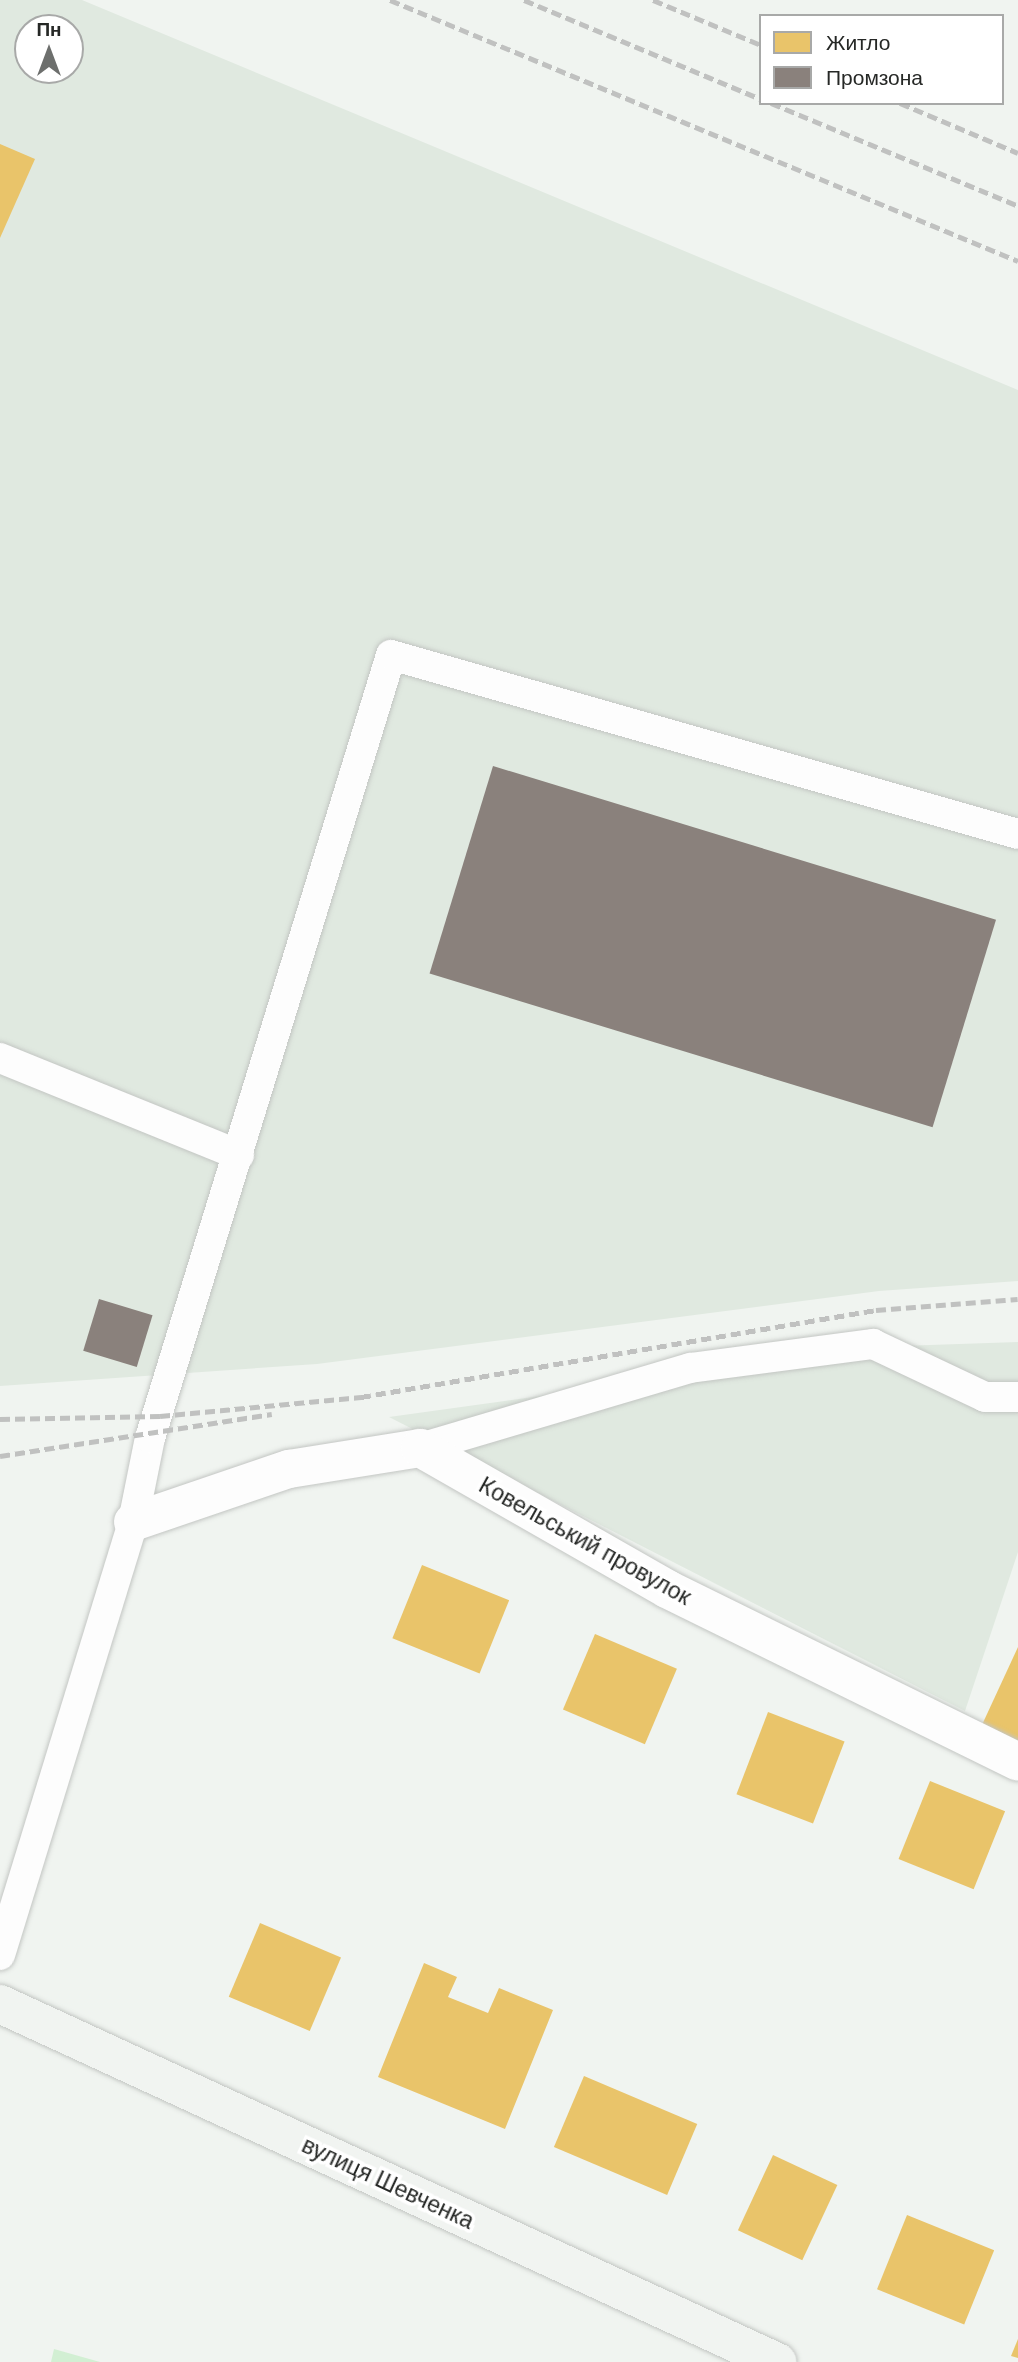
<!DOCTYPE html>
<html>
<head>
<meta charset="utf-8">
<style>
  body { margin:0 }
  #map { position:relative; width:1018px; height:2362px; overflow:hidden; background:#f0f4f0; font-family:"DM Sans",sans-serif }
  div>[style] { position:absolute }
  .built>* { inset:0; background:#e0e9e0 }
  .green>* { inset:0; background:#d2efd3 }
  .homes>* { inset:0; background:#e9c46a; transform-origin:0 0 }
  .industry>* { inset:0; background:#8a817c; transform-origin:0 0 }
  .roads { filter:drop-shadow(0 0 2px #c3c6c3) drop-shadow(0 0 2px #c3c6c3) }
  .lane>* { height:30px; margin:-15px; padding:0 15px; transform-origin:15px; border-radius:15px; background:#fdfdfd }
  .street>* { height:38px; margin:-19px; padding:0 19px; transform-origin:19px; border-radius:19px; background:#fdfdfd }
  .secondary>* { height:38px; margin:-19px; padding:0 19px; transform-origin:19px; border-radius:19px; background:#f1f4f1 }
  .rail>* { height:5px; margin-top:-2.5px; transform-origin:0; background:repeating-linear-gradient(90deg,#c0c1c0 0 10px,transparent 0 15px) }
  span { translate:-50% -50%; white-space:nowrap; text-align:center; line-height:1.15; -webkit-text-stroke:7px #fff; paint-order:stroke }
  .street-label { font-size:23px; color:#262826 }
  .legend { position:absolute; left:759px; top:14px; width:245px; height:91px; box-sizing:border-box; background:#fff; border:2px solid #a8a9a8; margin:0; padding:9px 12px; list-style:none; font-size:21px; color:#262826 }
  .legend li { display:flex; align-items:center; gap:14px; height:35px }
  .legend b { width:35px; border:2px solid #a8a9a8 }
  .north { position:absolute; left:14px; top:14px; width:70px; height:70px; box-sizing:border-box; background:#fff; border:2px solid #a8a9a8; border-radius:50%; rotate:0deg; font-size:19px; font-weight:700; line-height:28px; text-align:center; color:#262826 }
  .north::after { content:''; display:block; margin:auto; width:24px; height:32px; background:#6d6f6d; clip-path:polygon(50% 0,100% 100%,50% 72%,0 100%) }
</style>
</head>
<body>
<div id="map">
  <div class="built">
    <i style="clip-path:polygon(evenodd,0 0,82px 0,1018px 390px,1018px 1281px,879px 1291px,317px 1364px,0 1386px,0 0,28px 28px,70px 28px,70px 70px,28px 70px,28px 28px)"></i>
    <i style="clip-path:polygon(1018px 1342px,1018px 1552px,965px 1711px,389px 1417px,900px 1346px)"></i>
  </div>
  <div class="green">
    <i style="clip-path:polygon(54px 2349px,100px 2362px,51px 2362px)"></i>
  </div>
  <div class="homes">
    <i style="clip-path:polygon(0 144px,35px 159px,0 238px)"></i>
    <i style="left:422px;top:1565px;width:94px;height:79px;rotate:22deg"></i>
    <i style="left:595px;top:1634px;width:89px;height:82px;rotate:23deg"></i>
    <i style="clip-path:polygon(1018px 1647px,1018px 1743px,981px 1727px)"></i>
    <i style="left:768px;top:1712px;width:82px;height:88px;rotate:21deg"></i>
    <i style="left:930px;top:1781px;width:81px;height:84px;rotate:22deg"></i>
    <i style="left:260px;top:1923px;width:88px;height:80px;rotate:23deg"></i>
    <i style="clip-path:polygon(424px 1963px,457px 1977px,448px 1997px,488px 2013px,499px 1988px,553px 2010px,505px 2129px,378px 2077px)"></i>
    <i style="left:584px;top:2076px;width:123px;height:77px;rotate:23deg"></i>
    <i style="left:773px;top:2155px;width:71px;height:83px;rotate:25deg"></i>
    <i style="left:907px;top:2215px;width:94px;height:80px;rotate:22deg"></i>
    <i style="clip-path:polygon(1018px 2339px,1018px 2358px,1011px 2356px)"></i>
  </div>
  <div class="industry">
    <i style="left:493px;top:766px;width:526px;height:217px;rotate:17deg"></i>
    <i style="left:99px;top:1299px;width:56px;height:54px;rotate:17deg"></i>
  </div>
  <div class="roads">
    <div class="lane">
      <i style="left:0;top:1058px;width:258px;rotate:22.1deg"></i>
      <i style="left:420px;top:1448px;width:282px;rotate:-16.5deg"></i>
      <i style="left:690px;top:1368px;width:185px;rotate:-7.5deg"></i>
      <i style="left:873px;top:1344px;width:124px;rotate:25.3deg"></i>
      <i style="left:985px;top:1397px;width:33px"></i>
      <i style="left:0;top:1955px;width:453px;rotate:-72.9deg"></i>
      <i style="left:133px;top:1522px;width:86px;rotate:-78.6deg"></i>
      <i style="left:150px;top:1438px;width:819px;rotate:-72.89deg"></i>
      <i style="left:391px;top:655px;width:652px;rotate:15.93deg"></i>
    </div>
    <div class="street">
      <i style="left:133px;top:1522px;width:165px;rotate:-18.8deg"></i>
      <i style="left:289px;top:1469px;width:133px;rotate:-9.1deg"></i>
      <i style="left:420px;top:1448px;width:284px;rotate:29.7deg"></i>
      <i style="left:667px;top:1589px;width:391px;rotate:26.2deg"></i>
    </div>
    <div class="secondary">
      <i style="left:0;top:2004px;width:856px;rotate:24.74deg"></i>
    </div>
  </div>
  <div class="rail">
    <i style="left:390px;top:0;width:680px;rotate:22.57deg"></i>
    <i style="left:524px;top:0;width:257px;rotate:22.7deg"></i>
    <i style="left:653px;top:0;width:117px;rotate:22.6deg"></i>
    <i style="left:771px;top:103px;width:268px;rotate:22.6deg"></i>
    <i style="left:900px;top:103px;width:128px;rotate:23deg"></i>
    <i style="left:0;top:1419px;width:160px;rotate:-1.1deg"></i>
    <i style="left:160px;top:1416px;width:202px;rotate:-5.4deg"></i>
    <i style="left:361px;top:1397px;width:522px;rotate:-9.59deg"></i>
    <i style="left:876px;top:1310px;width:142px;rotate:-4.4deg"></i>
    <i style="left:0;top:1456px;width:275px;rotate:-8.8deg"></i>
  </div>
  <div class="street-label">
    <span style="left:585px;top:1541px;rotate:29deg">Ковельський провулок</span>
    <span style="left:388px;top:2183px;rotate:25deg">вулиця Шевченка</span>
  </div>
  <ul class="legend">
  <li><b style="height:19px;background:#e9c46a"></b>Житло</li>
  <li><b style="height:19px;background:#8a817c"></b>Промзона</li>
  </ul>
  <div class="north">Пн</div>
</div>
</body>
</html>
